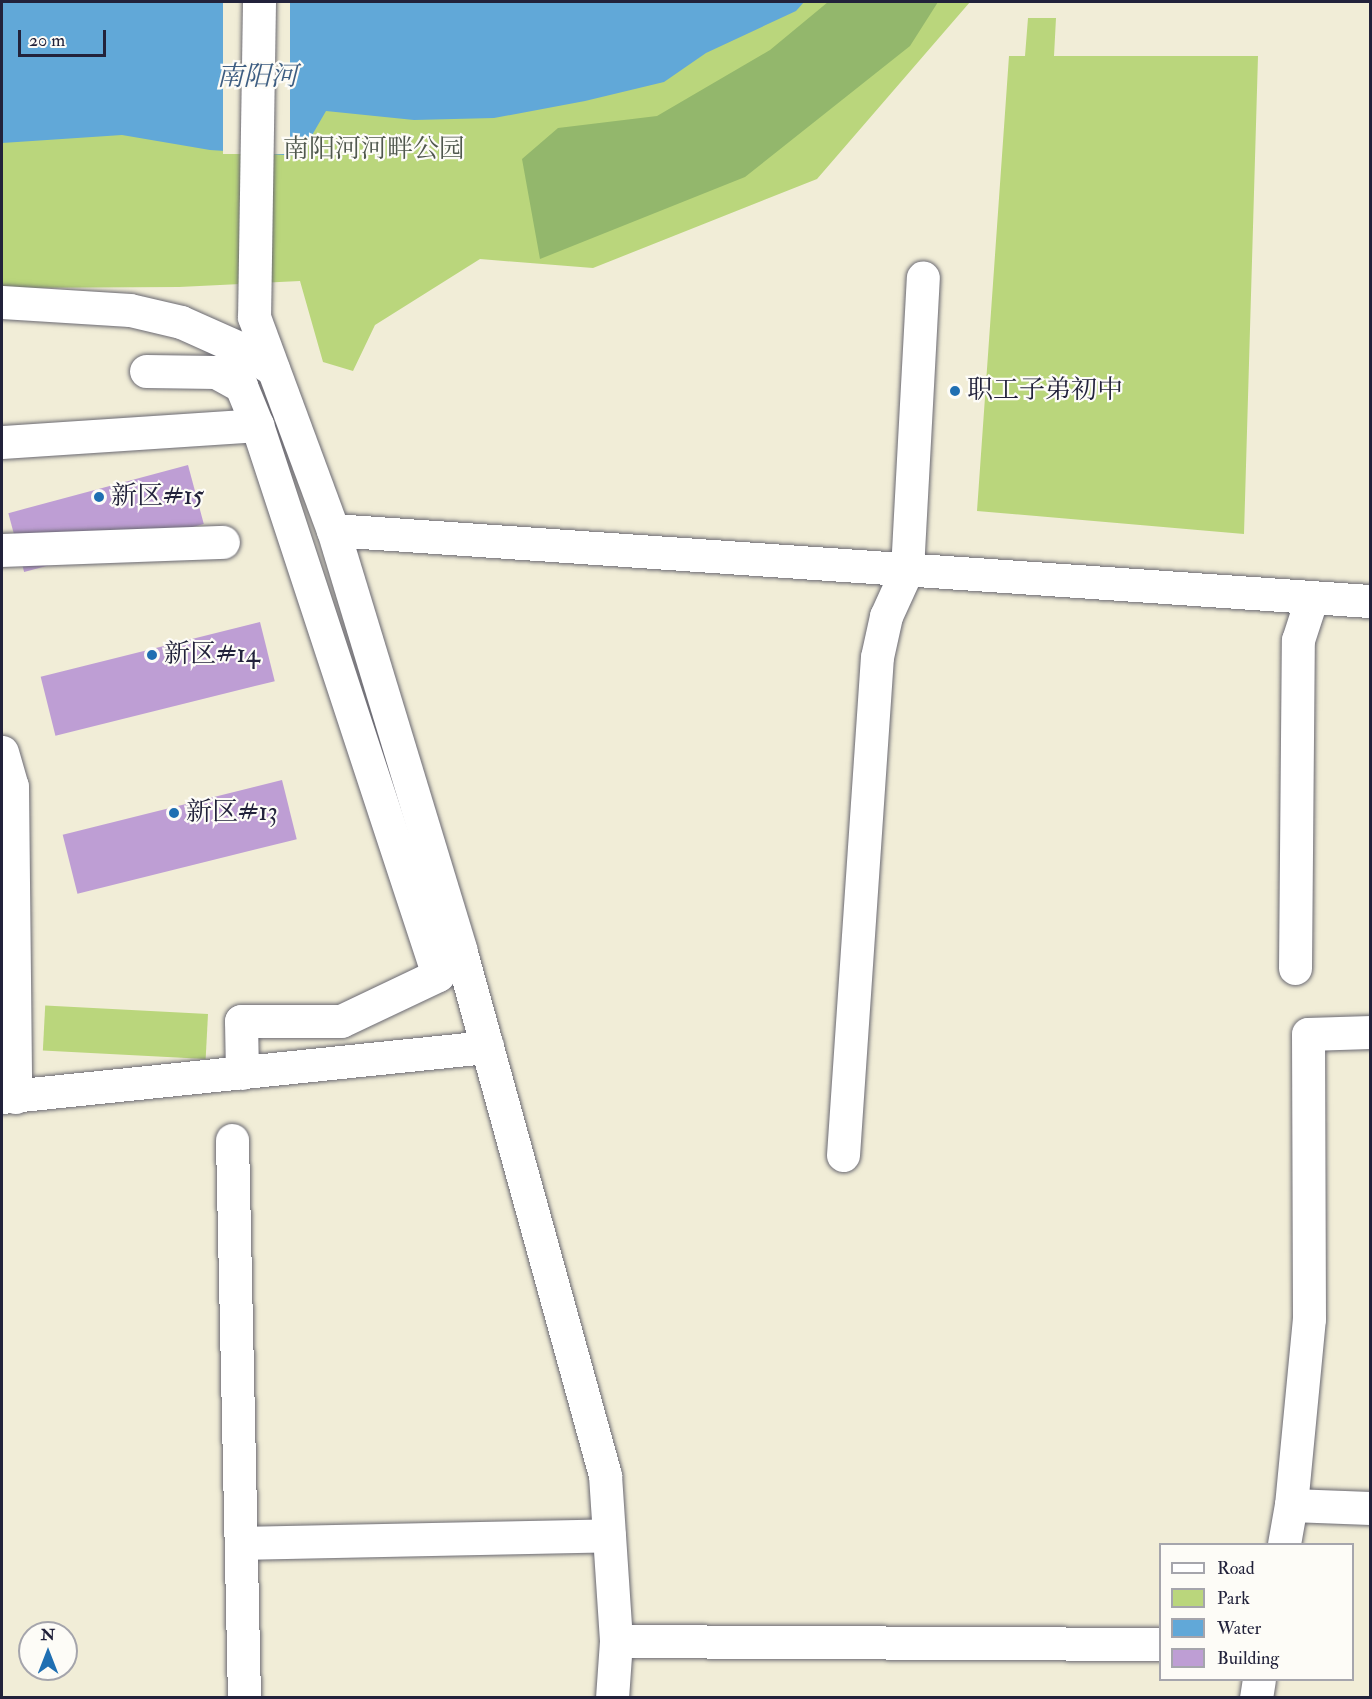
<!DOCTYPE html>
<html>
<head>
<meta charset="utf-8">
<style>
  body { margin:0 }
  #map { position:relative; width:1372px; height:1699px; overflow:hidden; background:#f1edd7; font-family:"IM FELL Double Pica","Noto Serif SC",serif }
  div>[style] { position:absolute }
  .green>* { inset:0; background:#bad67c; transform-origin:0 0 }
  .forest>* { inset:0; background:#93b76c }
  .water>* { inset:0; background:#61a8d8 }
  .pier>* { inset:0; background:#f1edd7; transform-origin:0 0 }
  .building>* { inset:0; background:#be9ed4; transform-origin:0 0 }
  .roads { filter:drop-shadow(0 0 2px #6a6972) drop-shadow(0 0 2px #6a6972) }
  .minor>* { height:33px; margin:-16.5px; padding:0 16.5px; transform-origin:16.5px; border-radius:16.5px; background:#fff }
  .dots>* { width:16px; height:16px; translate:-50% -50%; box-sizing:border-box; border:3px solid #fdfcf7; border-radius:50% }
  span { translate:-50% -50%; white-space:nowrap; text-align:center; line-height:1.15; -webkit-text-stroke:4.5px #fdfcf7; paint-order:stroke }
  .park-label { font-size:26px; color:#50584e }
  .poi-label { font-size:26px; color:#22223b }
  .left { translate:0 -50%; text-align:left }
  .water-label { font-size:27px; color:#3e5e82; font-style:italic }
  .frame { position:absolute; inset:0; border:3px solid #22223b; pointer-events:none }
  .legend { position:absolute; left:1159px; top:1543px; width:195px; height:138px; box-sizing:border-box; background:#fdfcf7; border:2px solid #a5a5ac; margin:0; padding:8px 10px; list-style:none; font-size:18px; color:#22223b }
  .legend li { display:flex; align-items:center; gap:12px; height:30px }
  .legend b { width:30px; border:2px solid #a5a5ac }
  .north { position:absolute; left:18px; top:1621px; width:60px; height:60px; box-sizing:border-box; background:#fdfcf7; border:2px solid #a5a5ac; border-radius:50%; rotate:0deg; font-size:16px; font-weight:700; line-height:24px; text-align:center; color:#22223b }
  .north::after { content:''; display:block; margin:auto; width:21px; height:27px; background:#1f6fb2; clip-path:polygon(50% 0,100% 100%,50% 72%,0 100%) }
  .scale { position:absolute; left:18px; top:30px; width:88px; height:27px; box-sizing:border-box; border:3px solid #22223b; border-top:0; padding-left:8px; font-size:18px; line-height:21px; white-space:nowrap; color:#22223b; -webkit-text-stroke:4px #fdfcf7; paint-order:stroke }
</style>
</head>
<body>
<div id="map">
  <div class="green">
    <i style="clip-path:polygon(2px 2px,970px 2px,817px 179px,593px 268px,480px 259px,375px 325px,353px 371px,323px 362px,300px 281px,179px 287px,2px 288px)"></i>
    <i style="clip-path:polygon(1028px 18px,1056px 18px,1054px 56px,1258px 56px,1244px 534px,977px 511px,1009px 56px,1025px 56px)"></i>
    <i style="left:208px;top:1014px;width:45px;height:163px;rotate:93deg"></i>
  </div>
  <div class="forest">
    <i style="clip-path:polygon(828px 2px,938px 2px,910px 46px,745px 177px,540px 259px,522px 159px,558px 128px,657px 116px,770px 50px)"></i>
  </div>
  <div class="water">
    <i style="clip-path:polygon(2px 2px,804px 2px,796px 11px,706px 53px,664px 82px,585px 101px,494px 118px,414px 120px,326px 111px,300px 156px,210px 150px,122px 135px,2px 143px)"></i>
  </div>
  <div class="pier">
    <i style="left:223px;top:2px;width:67px;height:152px"></i>
  </div>
  <div class="building">
    <i style="left:188px;top:465px;width:61px;height:186px;rotate:75deg"></i>
    <i style="left:260px;top:622px;width:61px;height:226px;rotate:76deg"></i>
    <i style="left:282px;top:780px;width:61px;height:226px;rotate:76deg"></i>
  </div>
  <div class="roads">
    <div class="minor">
      <i style="left:259px;top:2px;width:315px;rotate:90.9deg"></i>
      <i style="left:254px;top:317px;width:227px;rotate:69.7deg"></i>
      <i style="left:333px;top:530px;width:438px;rotate:73.1deg"></i>
      <i style="left:460px;top:949px;width:546px;rotate:74.59deg"></i>
      <i style="left:605px;top:1475px;width:166px;rotate:86.2deg"></i>
      <i style="left:616px;top:1641px;width:57px;rotate:94deg"></i>
      <i style="left:2px;top:302px;width:128px;rotate:3.6deg"></i>
      <i style="left:130px;top:310px;width:52px;rotate:13.2deg"></i>
      <i style="left:181px;top:322px;width:64px;rotate:24.1deg"></i>
      <i style="left:239px;top:348px;width:40px;rotate:32deg"></i>
      <i style="left:146px;top:371px;width:70px;rotate:0.8deg"></i>
      <i style="left:216px;top:372px;width:29px;rotate:29deg"></i>
      <i style="left:241px;top:386px;width:42px;rotate:67.7deg"></i>
      <i style="left:257px;top:425px;width:579px;rotate:71.78deg"></i>
      <i style="left:438px;top:975px;width:107px;rotate:154.6deg"></i>
      <i style="left:341px;top:1021px;width:100px;rotate:180deg"></i>
      <i style="left:241px;top:1021px;width:52px;rotate:88.9deg"></i>
      <i style="left:2px;top:442px;width:256px;rotate:-3.8deg"></i>
      <i style="left:333px;top:530px;width:1039px;rotate:3.92deg"></i>
      <i style="left:2px;top:550px;width:221px;rotate:-2.1deg"></i>
      <i style="left:2px;top:752px;width:35px;rotate:74deg"></i>
      <i style="left:12px;top:786px;width:311px;rotate:89.4deg"></i>
      <i style="left:1295px;top:968px;width:328px;rotate:-89.5deg"></i>
      <i style="left:1298px;top:640px;width:45px;rotate:-72deg"></i>
      <i style="left:2px;top:1097px;width:488px;rotate:-5.9deg"></i>
      <i style="left:232px;top:1140px;width:558px;rotate:88.77deg"></i>
      <i style="left:843px;top:1155px;width:499px;rotate:-86.1deg"></i>
      <i style="left:877px;top:657px;width:42px;rotate:-77.6deg"></i>
      <i style="left:886px;top:616px;width:51px;rotate:-65.5deg"></i>
      <i style="left:907px;top:570px;width:293px;rotate:-86.9deg"></i>
      <i style="left:1291px;top:1505px;width:79px;rotate:2.2deg"></i>
      <i style="left:242px;top:1543px;width:367px;rotate:-1.2deg"></i>
      <i style="left:1284px;top:1544px;width:40px;rotate:-80deg"></i>
      <i style="left:1291px;top:1505px;width:187px;rotate:-84.5deg"></i>
      <i style="left:1309px;top:1319px;width:285px;rotate:-90.2deg"></i>
      <i style="left:1308px;top:1034px;width:62px;rotate:-1.8deg"></i>
      <i style="left:616px;top:1641px;width:544px;rotate:0.32deg"></i>
      <i style="left:1256px;top:1698px;width:18px;rotate:-81deg"></i>
    </div>
  </div>
  <div class="dots">
    <i style="left:955px;top:391px;background:#1f6fb2"></i>
    <i style="left:99px;top:497px;background:#1f6fb2"></i>
    <i style="left:152px;top:655px;background:#1f6fb2"></i>
    <i style="left:174px;top:813px;background:#1f6fb2"></i>
  </div>
  <div class="park-label">
    <span style="left:374px;top:150px">南阳河河畔公园</span>
  </div>
  <div class="poi-label">
    <span class="left" style="left:967px;top:391px">职工子弟初中</span>
    <span class="left" style="left:111px;top:497px">新区#15</span>
    <span class="left" style="left:164px;top:655px">新区#14</span>
    <span class="left" style="left:186px;top:813px">新区#13</span>
  </div>
  <div class="water-label">
    <span style="left:257px;top:77px">南阳河</span>
  </div>
  <div class="frame"></div>
  <ul class="legend">
  <li><b style="height:8px;background:#fff"></b>Road</li>
  <li><b style="height:16px;background:#bad67c"></b>Park</li>
  <li><b style="height:16px;background:#61a8d8"></b>Water</li>
  <li><b style="height:16px;background:#be9ed4"></b>Building</li>
  </ul>
  <div class="north">N</div>
  <div class="scale">20 m</div>
</div>
</body>
</html>
